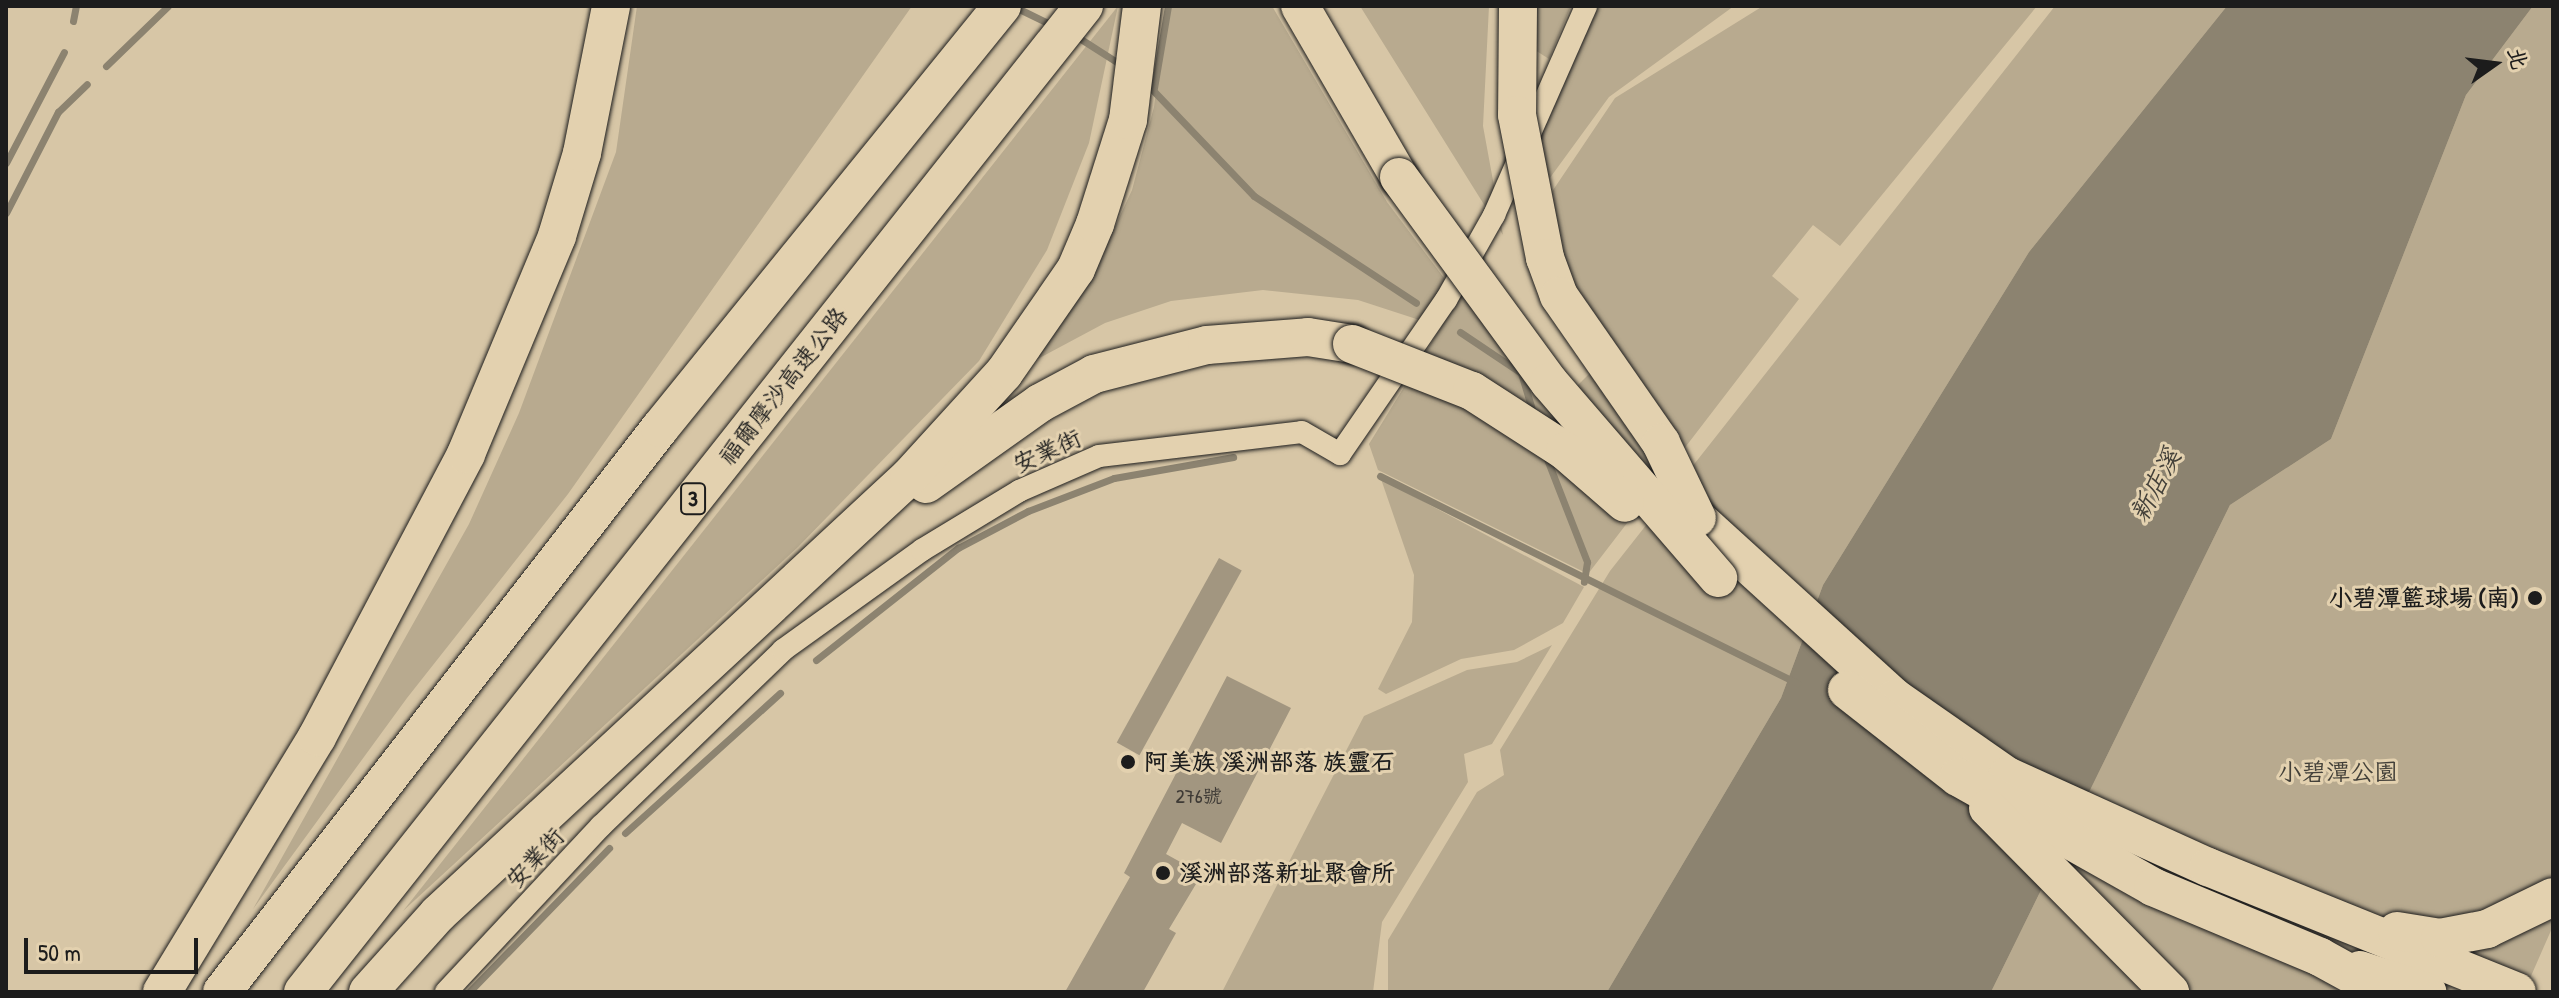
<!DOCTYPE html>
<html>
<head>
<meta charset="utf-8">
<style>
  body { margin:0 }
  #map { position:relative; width:2559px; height:998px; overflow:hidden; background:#d7c6a6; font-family:"Patrick Hand","LXGW WenKai TC",sans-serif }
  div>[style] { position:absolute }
  .green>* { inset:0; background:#b8aa8f }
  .water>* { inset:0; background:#8c8370 }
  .stream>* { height:7px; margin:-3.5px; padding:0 3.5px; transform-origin:3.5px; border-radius:3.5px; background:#8c8370 }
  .building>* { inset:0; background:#a29680; transform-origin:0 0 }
  .roads { filter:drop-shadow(0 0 2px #1c1c1c) drop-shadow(0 0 2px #1c1c1c) }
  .street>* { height:22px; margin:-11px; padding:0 11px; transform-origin:11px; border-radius:11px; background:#e3d1af }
  .highway>* { height:38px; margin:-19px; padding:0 19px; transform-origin:19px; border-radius:19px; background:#e3d1af }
  .bridges { filter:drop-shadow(0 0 2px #1c1c1c) drop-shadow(0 0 2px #1c1c1c) }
  .highway-bridge>* { height:38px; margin:-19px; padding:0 19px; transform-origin:19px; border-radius:19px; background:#e3d1af }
  .dots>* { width:22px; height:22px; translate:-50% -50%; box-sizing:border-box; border:4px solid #e3d1af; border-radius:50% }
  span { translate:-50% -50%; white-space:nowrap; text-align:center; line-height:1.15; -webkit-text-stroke:6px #e3d1af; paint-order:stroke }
  .number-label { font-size:20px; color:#3e3a35 }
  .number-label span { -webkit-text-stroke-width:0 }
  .shield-label span { padding:2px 6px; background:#e3d1af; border:2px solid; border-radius:6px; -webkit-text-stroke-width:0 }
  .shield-label { font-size:22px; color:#1c1c1c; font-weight:700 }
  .street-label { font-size:24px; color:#1c1c1c }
  .poi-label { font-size:24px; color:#1c1c1c; font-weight:700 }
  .right { translate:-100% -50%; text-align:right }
  .left { translate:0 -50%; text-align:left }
  .park-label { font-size:24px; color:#434039 }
  .water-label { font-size:26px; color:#434039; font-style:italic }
  .frame { position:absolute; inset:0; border:8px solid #1c1c1c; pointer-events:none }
  .north { position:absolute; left:2455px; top:24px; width:80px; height:80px; -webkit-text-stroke:6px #e3d1af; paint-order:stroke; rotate:76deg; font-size:22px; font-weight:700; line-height:32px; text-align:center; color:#1c1c1c }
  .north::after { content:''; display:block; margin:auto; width:28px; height:36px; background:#1c1c1c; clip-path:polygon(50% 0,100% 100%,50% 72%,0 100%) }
  .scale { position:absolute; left:24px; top:938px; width:174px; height:36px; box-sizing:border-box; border:4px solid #1c1c1c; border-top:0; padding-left:10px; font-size:24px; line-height:28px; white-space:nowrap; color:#1c1c1c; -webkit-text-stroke:6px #e3d1af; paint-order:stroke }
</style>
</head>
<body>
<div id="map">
  <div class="green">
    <i style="clip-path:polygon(637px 6px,912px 6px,568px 494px,407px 698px,253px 909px,469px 524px,519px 413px,616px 152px)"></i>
    <i style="clip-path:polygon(1118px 6px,1089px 143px,1047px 250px,979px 361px,798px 547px,403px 911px)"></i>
    <i style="clip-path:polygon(1167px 6px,1272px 6px,1387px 202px,1459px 298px,1465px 289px,1558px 405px,1610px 353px,1567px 279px,1541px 208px,1615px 98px,1763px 6px,2037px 6px,1840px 246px,1813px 225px,1772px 276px,1799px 299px,1588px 574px,1378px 470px,1369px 444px,1441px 327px,1358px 300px,1263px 290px,1171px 301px,1105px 323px,1032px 362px,1096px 268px,1132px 190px,1154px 107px)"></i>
    <i style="clip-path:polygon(1360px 6px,1489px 6px,1483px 126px,1503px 235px)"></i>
    <i style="clip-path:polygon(1530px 6px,1571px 6px,1549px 59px,1524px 43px)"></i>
    <i style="clip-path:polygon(1591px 6px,1734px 6px,1609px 97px,1536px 197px,1526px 152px)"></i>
    <i style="clip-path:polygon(2055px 6px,2227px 6px,2029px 252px,1823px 585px,1781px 698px,1607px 992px,1388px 992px,1388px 940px,1477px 792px,1504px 775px,1500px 750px,1610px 571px)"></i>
    <i style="clip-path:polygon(2533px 6px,2553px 6px,2553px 926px,2524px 992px,1991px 992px,2230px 505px,2331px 439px,2466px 95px)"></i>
    <i style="clip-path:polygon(1381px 479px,1584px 587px,1563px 623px,1514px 650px,1461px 659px,1386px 694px,1378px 689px,1412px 622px,1414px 575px)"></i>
    <i style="clip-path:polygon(1552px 645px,1492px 744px,1464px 754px,1468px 782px,1382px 922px,1373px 992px,1222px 992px,1364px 716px,1467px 670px,1517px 662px)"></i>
  </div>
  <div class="water">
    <i style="clip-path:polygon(2227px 6px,2533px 6px,2466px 95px,2331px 439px,2230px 505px,1991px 992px,1607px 992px,1781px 698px,1823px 585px,2029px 252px)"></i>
  </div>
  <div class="stream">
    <i style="left:1015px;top:7px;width:43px;rotate:26deg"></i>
    <i style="left:73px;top:21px;width:15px;rotate:-79deg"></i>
    <i style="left:1076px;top:36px;width:56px;rotate:32.6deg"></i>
    <i style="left:106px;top:66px;width:86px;rotate:-44.1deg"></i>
    <i style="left:1146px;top:83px;width:156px;rotate:46.3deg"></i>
    <i style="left:1254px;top:196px;width:194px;rotate:33.4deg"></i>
    <i style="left:1154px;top:88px;width:83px;rotate:-80.3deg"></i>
    <i style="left:6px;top:163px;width:125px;rotate:-62.4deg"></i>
    <i style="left:6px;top:213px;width:114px;rotate:-62.8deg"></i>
    <i style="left:58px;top:112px;width:40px;rotate:-44deg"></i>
    <i style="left:1460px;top:332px;width:73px;rotate:33.9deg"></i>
    <i style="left:1521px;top:373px;width:45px;rotate:73.2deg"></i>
    <i style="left:1545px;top:454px;width:116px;rotate:68.7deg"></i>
    <i style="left:1587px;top:562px;width:20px;rotate:99deg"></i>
    <i style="left:1380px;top:476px;width:466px;rotate:26.4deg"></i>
    <i style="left:816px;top:660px;width:181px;rotate:-38.3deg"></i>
    <i style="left:958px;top:548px;width:79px;rotate:-27.9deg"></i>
    <i style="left:1028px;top:511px;width:92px;rotate:-21deg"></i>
    <i style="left:1114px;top:478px;width:121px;rotate:-10deg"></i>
    <i style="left:625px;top:833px;width:209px;rotate:-42.1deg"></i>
    <i style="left:469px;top:992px;width:201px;rotate:-45.8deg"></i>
  </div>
  <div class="building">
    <i style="left:1219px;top:558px;width:26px;height:211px;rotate:29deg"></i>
    <i style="clip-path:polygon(1227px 676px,1291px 708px,1221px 843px,1182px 823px,1166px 854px,1202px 874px,1169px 929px,1176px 933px,1143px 992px,1065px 992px,1130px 877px,1124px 873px)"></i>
  </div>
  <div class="roads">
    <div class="street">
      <i style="left:446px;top:992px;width:227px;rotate:-47deg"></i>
      <i style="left:601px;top:826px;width:253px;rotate:-44deg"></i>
      <i style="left:783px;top:650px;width:171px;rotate:-35.7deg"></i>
      <i style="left:922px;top:550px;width:114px;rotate:-31.3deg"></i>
      <i style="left:1019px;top:491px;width:87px;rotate:-23.6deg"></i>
      <i style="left:1099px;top:456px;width:204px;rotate:-6.7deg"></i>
      <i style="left:1302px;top:432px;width:44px;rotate:30.1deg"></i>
      <i style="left:1340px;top:454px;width:187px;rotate:-55.5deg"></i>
      <i style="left:1446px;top:300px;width:98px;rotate:-60.5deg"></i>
      <i style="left:1494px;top:215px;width:228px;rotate:-66.2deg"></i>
    </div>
    <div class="highway">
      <i style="left:1300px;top:6px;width:198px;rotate:59.9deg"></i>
      <i style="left:926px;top:484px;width:140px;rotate:-35.4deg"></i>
      <i style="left:1040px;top:403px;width:61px;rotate:-28.2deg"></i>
      <i style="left:1094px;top:374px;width:117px;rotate:-14.4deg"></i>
      <i style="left:1207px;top:345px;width:101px;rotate:-4.5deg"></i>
      <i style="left:1308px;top:337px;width:45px;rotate:9deg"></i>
      <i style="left:1697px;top:518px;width:268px;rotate:42.3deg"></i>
      <i style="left:1895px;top:698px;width:136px;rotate:34.9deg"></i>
      <i style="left:2007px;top:776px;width:221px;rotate:24.4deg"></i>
      <i style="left:2208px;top:867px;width:333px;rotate:22deg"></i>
      <i style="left:1847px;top:690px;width:141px;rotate:38.1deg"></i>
      <i style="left:1958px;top:777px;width:224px;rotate:29.4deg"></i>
      <i style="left:2153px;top:887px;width:181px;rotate:22.7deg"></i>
      <i style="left:2320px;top:957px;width:73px;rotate:28.7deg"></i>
      <i style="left:1988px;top:808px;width:259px;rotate:45.3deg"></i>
      <i style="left:2397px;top:931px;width:44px;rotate:9.2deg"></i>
      <i style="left:2440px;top:938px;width:48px;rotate:-10.8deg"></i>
      <i style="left:2487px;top:929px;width:73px;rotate:-25.9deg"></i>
      <i style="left:2360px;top:970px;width:71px;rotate:18.2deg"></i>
      <i style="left:162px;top:992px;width:298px;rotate:-58.7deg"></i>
      <i style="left:317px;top:737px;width:320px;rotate:-62.2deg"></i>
      <i style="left:466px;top:454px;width:236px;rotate:-67.3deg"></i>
      <i style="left:557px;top:236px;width:87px;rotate:-73.2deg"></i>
      <i style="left:582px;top:153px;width:150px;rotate:-78.8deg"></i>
      <i style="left:222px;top:992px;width:714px;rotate:-52.17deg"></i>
      <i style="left:660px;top:428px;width:543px;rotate:-50.98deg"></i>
      <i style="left:303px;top:992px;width:1258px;rotate:-51.62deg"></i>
      <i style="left:368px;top:992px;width:105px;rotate:-48.1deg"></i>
      <i style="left:438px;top:914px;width:643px;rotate:-42.86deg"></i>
      <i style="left:909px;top:477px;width:141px;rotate:-47.6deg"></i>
      <i style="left:1004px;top:373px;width:126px;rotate:-55.3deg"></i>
      <i style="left:1076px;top:269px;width:49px;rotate:-67.1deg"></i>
      <i style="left:1095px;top:224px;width:109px;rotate:-72.4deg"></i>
      <i style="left:1128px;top:120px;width:115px;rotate:-83deg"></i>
    </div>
  </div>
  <div class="bridges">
    <div class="highway-bridge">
      <i style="left:1518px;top:6px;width:109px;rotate:90.5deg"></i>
      <i style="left:1517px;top:115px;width:146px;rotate:78.9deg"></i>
      <i style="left:1545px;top:258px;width:40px;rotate:69.8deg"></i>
      <i style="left:1559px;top:296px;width:179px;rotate:55.2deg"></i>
      <i style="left:1661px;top:443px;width:83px;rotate:64.4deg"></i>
      <i style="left:1399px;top:177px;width:254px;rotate:53.8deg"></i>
      <i style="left:1549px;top:382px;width:259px;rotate:49.2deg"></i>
      <i style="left:1352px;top:344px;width:129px;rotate:21.4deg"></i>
      <i style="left:1472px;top:391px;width:111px;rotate:32.8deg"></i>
      <i style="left:1565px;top:451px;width:79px;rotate:40.9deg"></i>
    </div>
  </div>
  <div class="dots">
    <i style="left:2535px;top:598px;background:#1c1c1c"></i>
    <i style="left:1128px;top:762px;background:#1c1c1c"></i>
    <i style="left:1163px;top:873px;background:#1c1c1c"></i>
  </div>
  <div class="number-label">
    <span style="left:1199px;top:795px">276號</span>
  </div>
  <div class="shield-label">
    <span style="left:693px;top:499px">3</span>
  </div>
  <div class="street-label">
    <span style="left:783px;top:386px;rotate:-52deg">福爾摩沙高速公路</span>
    <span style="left:1047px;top:451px;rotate:-24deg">安業街</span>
    <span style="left:535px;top:858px;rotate:-47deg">安業街</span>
  </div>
  <div class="poi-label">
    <span class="right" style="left:2519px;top:598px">小碧潭籃球場 (南)</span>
    <span class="left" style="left:1144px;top:762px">阿美族 溪洲部落 族靈石</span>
    <span class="left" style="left:1179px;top:873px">溪洲部落新址聚會所</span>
  </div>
  <div class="park-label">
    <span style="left:2338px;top:772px">小碧潭公園</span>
  </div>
  <div class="water-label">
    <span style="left:2155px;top:485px;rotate:-62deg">新店溪</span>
  </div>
  <div class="frame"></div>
  <div class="north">北</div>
  <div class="scale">50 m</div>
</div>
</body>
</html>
